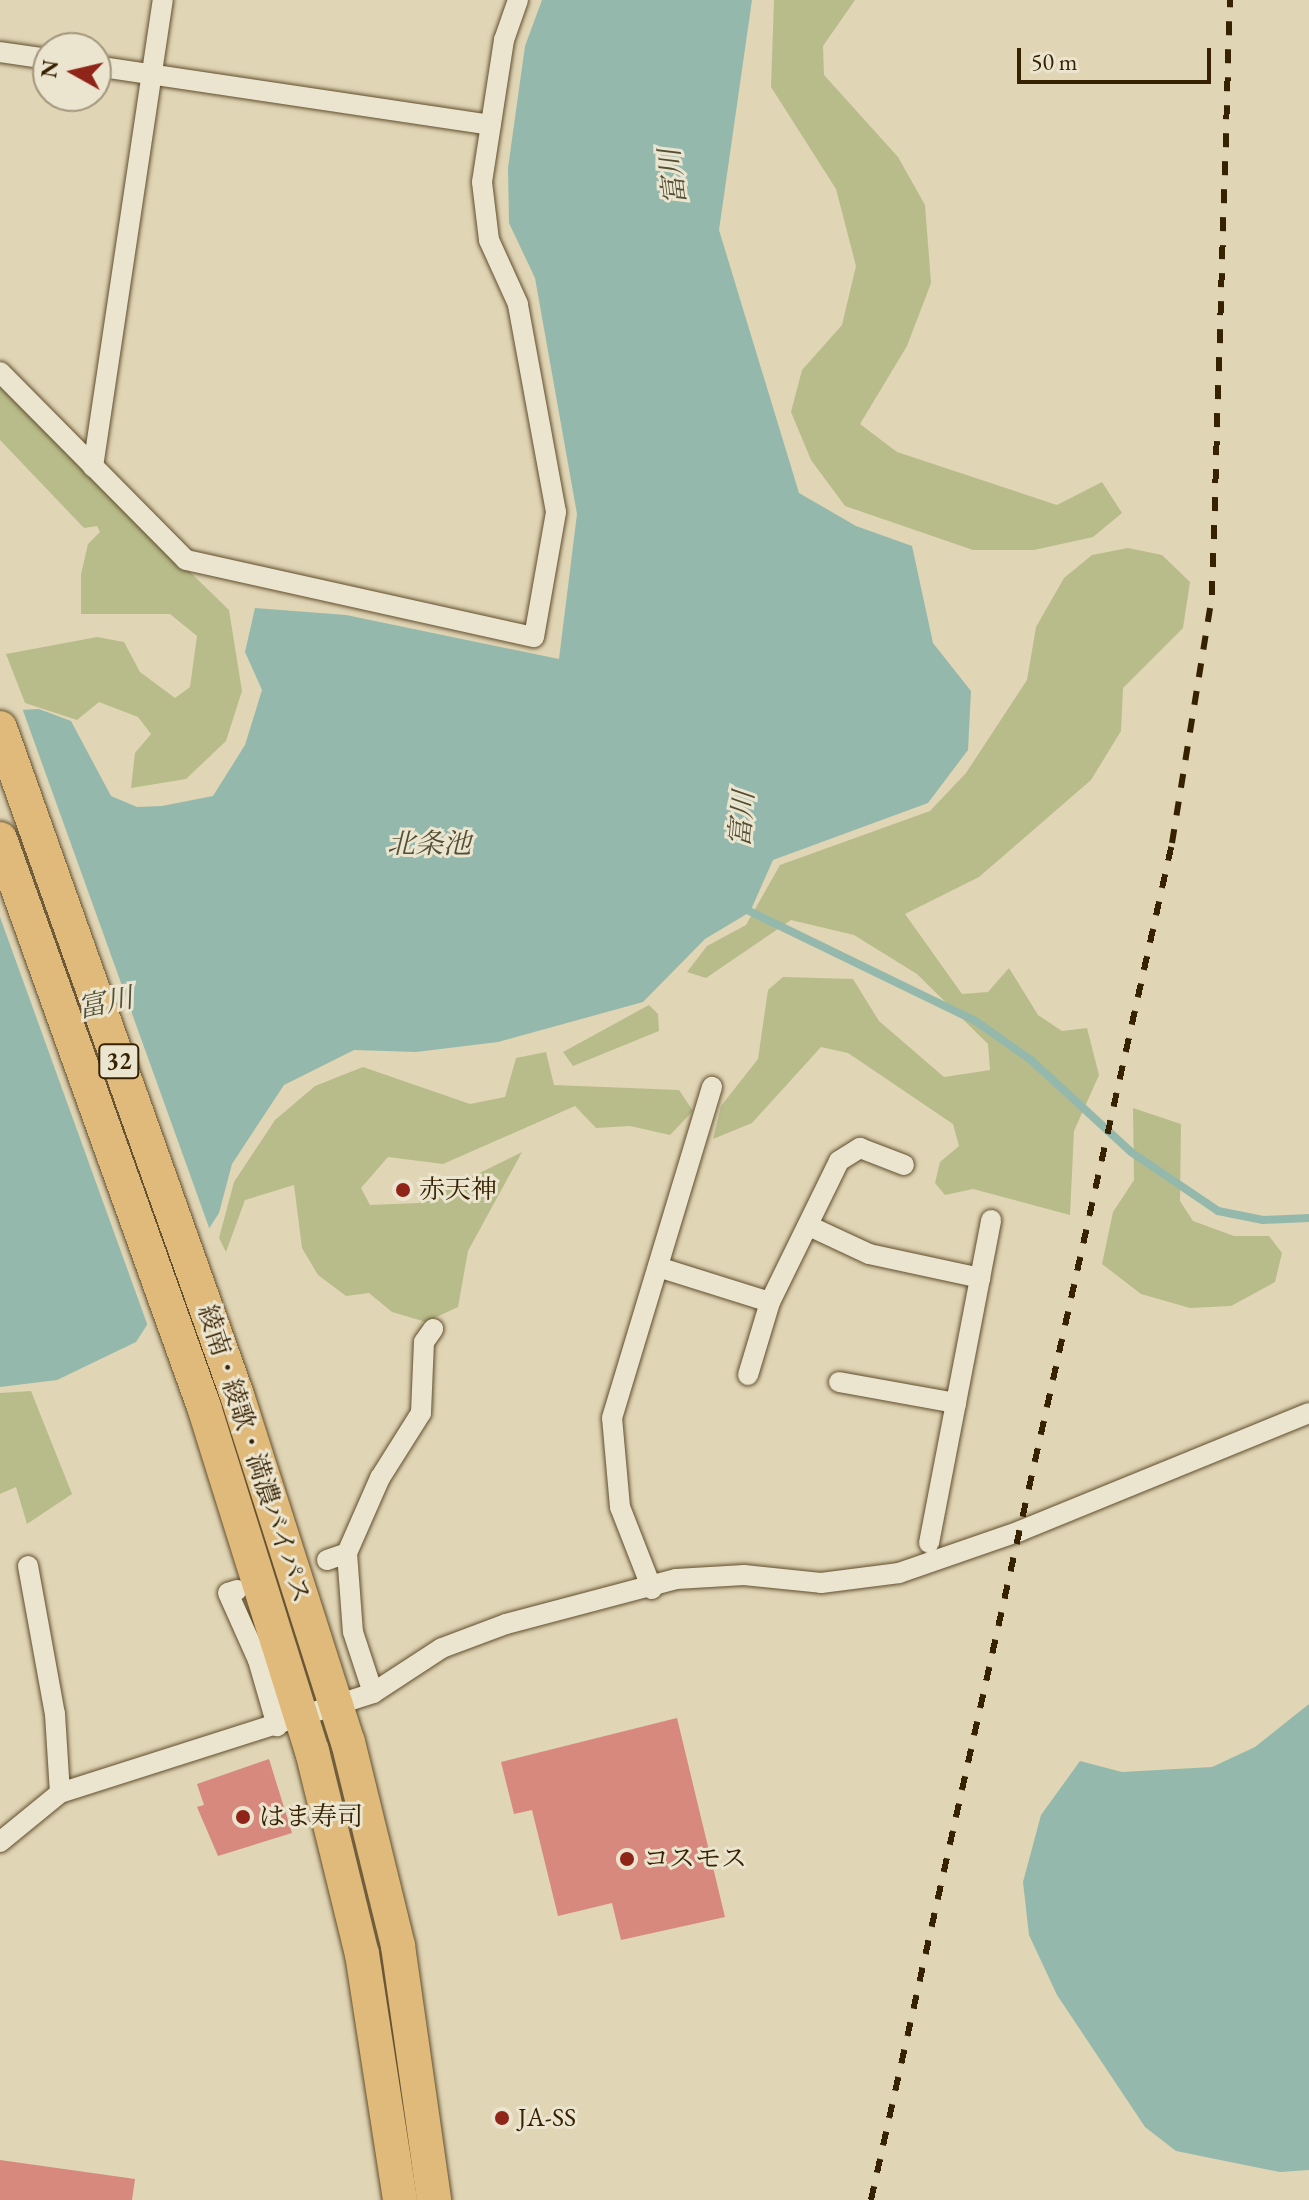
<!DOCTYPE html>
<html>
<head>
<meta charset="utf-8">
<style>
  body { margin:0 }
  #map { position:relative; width:1309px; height:2200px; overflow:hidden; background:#e0d5b5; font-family:"EB Garamond","Noto Serif JP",serif }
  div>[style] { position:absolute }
  .green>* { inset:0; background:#b8bc8a }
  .water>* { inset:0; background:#94b9ac }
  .pier>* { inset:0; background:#e0d5b5 }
  .stream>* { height:8px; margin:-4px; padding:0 4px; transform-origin:4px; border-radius:4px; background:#94b9ac }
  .building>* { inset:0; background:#d6897c }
  .roads { filter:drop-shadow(0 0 2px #604e2d) drop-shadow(0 0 2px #604e2d) }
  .minor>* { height:20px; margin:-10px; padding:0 10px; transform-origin:10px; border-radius:10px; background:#ebe4cf }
  .trunk>* { height:34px; margin:-17px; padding:0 17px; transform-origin:17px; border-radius:17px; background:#e0ba7a }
  .rail>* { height:6px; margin-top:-3px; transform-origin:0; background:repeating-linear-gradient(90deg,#362100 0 14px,transparent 0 28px) }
  .dots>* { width:22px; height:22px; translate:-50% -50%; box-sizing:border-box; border:4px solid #ebe4cf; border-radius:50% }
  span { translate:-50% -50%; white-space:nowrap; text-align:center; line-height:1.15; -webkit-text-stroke:6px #ebe4cf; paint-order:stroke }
  .shield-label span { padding:2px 6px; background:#ebe4cf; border:2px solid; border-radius:6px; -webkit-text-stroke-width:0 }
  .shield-label { font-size:24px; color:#362100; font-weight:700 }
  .poi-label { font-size:26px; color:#362100 }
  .left { translate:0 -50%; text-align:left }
  .street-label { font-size:26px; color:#362100 }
  .water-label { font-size:28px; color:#524f34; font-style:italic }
  .north { position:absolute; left:32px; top:32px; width:80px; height:80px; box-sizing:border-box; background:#ebe4cf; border:2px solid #a3967c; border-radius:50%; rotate:278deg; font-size:22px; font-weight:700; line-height:32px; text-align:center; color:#362100 }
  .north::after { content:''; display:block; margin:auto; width:28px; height:36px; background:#8f2418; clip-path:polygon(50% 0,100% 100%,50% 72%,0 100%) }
  .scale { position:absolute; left:1017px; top:48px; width:194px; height:36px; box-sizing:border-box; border:4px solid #362100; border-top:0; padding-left:10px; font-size:24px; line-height:28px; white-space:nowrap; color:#362100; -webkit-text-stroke:6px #ebe4cf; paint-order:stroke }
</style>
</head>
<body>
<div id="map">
  <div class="green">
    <i style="clip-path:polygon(774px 0,855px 0,823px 46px,824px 75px,898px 157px,925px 205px,931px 283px,907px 346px,860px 424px,897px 452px,1057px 505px,1102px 482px,1122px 513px,1093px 537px,1034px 550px,973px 550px,845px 506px,811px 460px,791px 412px,802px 370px,842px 325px,856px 266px,836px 189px,771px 87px)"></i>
    <i style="clip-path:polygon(0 387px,229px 610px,242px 691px,226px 741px,186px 779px,131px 788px,135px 753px,151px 734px,138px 717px,99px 702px,77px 720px,25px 703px,6px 654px,97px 637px,124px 642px,140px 672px,175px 698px,190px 687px,197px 636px,170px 614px,81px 614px,81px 574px,88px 544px,100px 532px,97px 526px,84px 528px,0 440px)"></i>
    <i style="clip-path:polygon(1128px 548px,1162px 555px,1190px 582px,1183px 628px,1123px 688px,1121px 731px,1091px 780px,979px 877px,905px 914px,962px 994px,988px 992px,1009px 968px,1038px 1015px,1062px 1031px,1087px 1028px,1099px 1075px,1074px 1131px,1070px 1215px,973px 1189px,945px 1195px,935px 1183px,940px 1162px,959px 1146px,953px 1124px,848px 1053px,821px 1047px,752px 1123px,713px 1139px,721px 1106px,758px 1059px,768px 990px,783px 977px,853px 979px,879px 1021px,944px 1077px,990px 1070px,988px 1044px,917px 974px,854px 935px,791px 920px,706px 978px,687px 972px,707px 946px,746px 925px,780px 865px,930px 811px,966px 773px,1027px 680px,1036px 627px,1064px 578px,1092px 555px)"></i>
    <i style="clip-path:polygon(649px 1005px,658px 1014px,659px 1031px,573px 1066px,563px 1052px)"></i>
    <i style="clip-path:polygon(546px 1052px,554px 1085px,679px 1090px,693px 1111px,670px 1135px,630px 1126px,596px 1128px,575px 1106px,443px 1164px,388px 1157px,361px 1188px,370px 1205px,419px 1203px,522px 1152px,468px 1251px,458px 1307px,426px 1322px,392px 1312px,369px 1293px,346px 1296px,318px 1275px,302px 1248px,294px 1185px,245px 1200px,226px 1252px,219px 1238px,234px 1182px,275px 1120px,315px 1086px,363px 1067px,470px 1104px,505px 1097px,516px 1058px)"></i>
    <i style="clip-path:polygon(1133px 1108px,1181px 1124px,1180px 1201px,1193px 1221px,1234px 1236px,1269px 1236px,1282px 1253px,1275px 1282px,1231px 1306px,1190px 1308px,1141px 1294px,1102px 1264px,1113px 1212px,1134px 1180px)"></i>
    <i style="clip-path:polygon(31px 1391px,72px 1494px,27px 1524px,16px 1487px,0 1494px,0 1393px)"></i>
  </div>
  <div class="water">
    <i style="clip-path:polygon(542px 0,752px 0,719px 230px,799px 493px,856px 526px,912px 546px,933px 643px,971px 691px,968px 750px,928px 803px,773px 860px,750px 912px,705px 939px,643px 1002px,498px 1042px,416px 1052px,354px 1050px,284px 1085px,232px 1164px,219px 1213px,136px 1342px,57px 1380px,0 1387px,0 711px,39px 709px,71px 721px,111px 796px,137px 807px,162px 806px,213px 796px,245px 745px,262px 690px,245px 652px,255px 608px,346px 615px,559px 659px,577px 514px,535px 278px,509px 223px,508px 168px,525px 46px)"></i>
    <i style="clip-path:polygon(1309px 1704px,1309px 2170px,1280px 2172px,1176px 2151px,1145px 2127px,1057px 1995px,1029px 1935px,1023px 1882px,1041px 1815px,1080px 1761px,1122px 1772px,1212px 1767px,1255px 1747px)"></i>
  </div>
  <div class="pier">
    <i style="clip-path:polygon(21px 705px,211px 1233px,149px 1329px,0 917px,0 707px)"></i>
  </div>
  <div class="stream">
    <i style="left:743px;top:908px;width:257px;rotate:25.9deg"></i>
    <i style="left:974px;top:1020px;width:70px;rotate:35.1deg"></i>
    <i style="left:1031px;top:1060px;width:136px;rotate:42.6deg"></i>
    <i style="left:1131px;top:1152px;width:105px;rotate:34.1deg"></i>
    <i style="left:1218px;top:1211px;width:46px;rotate:11.3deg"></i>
    <i style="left:1263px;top:1220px;width:46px;rotate:-2.5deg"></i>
  </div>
  <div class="building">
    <i style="clip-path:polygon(677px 1718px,725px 1917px,621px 1940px,612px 1903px,558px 1916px,532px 1810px,514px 1814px,501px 1762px)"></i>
    <i style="clip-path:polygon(269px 1759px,292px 1833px,218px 1856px,197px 1807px,204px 1805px,197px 1784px)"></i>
    <i style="clip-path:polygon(0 2160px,135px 2179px,132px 2200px,0 2200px)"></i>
  </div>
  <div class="roads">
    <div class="minor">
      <i style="left:0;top:52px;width:49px;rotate:8.3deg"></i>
      <i style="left:96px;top:66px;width:399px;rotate:8.5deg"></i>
      <i style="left:0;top:372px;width:264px;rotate:45.3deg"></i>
      <i style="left:186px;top:560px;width:356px;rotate:12.5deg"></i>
      <i style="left:534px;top:637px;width:127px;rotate:-80deg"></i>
      <i style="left:556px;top:512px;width:211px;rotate:-100.4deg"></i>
      <i style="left:518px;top:304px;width:70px;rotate:-114.4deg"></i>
      <i style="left:489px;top:240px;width:58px;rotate:-96.9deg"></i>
      <i style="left:482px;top:182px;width:144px;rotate:-81.2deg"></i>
      <i style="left:504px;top:40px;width:42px;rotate:-70.7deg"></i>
      <i style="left:93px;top:467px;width:472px;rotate:-81.5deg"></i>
      <i style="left:809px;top:1226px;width:66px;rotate:25deg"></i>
      <i style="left:869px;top:1254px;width:114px;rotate:12.2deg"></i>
      <i style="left:658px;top:1267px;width:117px;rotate:17.4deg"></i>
      <i style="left:770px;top:1302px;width:157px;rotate:-63.9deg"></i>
      <i style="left:839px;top:1161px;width:25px;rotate:-32deg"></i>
      <i style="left:860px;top:1148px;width:47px;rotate:21.1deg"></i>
      <i style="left:748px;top:1375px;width:76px;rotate:-73.2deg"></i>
      <i style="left:839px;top:1382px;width:119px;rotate:10.2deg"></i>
      <i style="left:929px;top:1543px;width:329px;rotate:-79.1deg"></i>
      <i style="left:347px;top:1553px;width:82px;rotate:-66.3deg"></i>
      <i style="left:380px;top:1478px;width:77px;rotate:-57.8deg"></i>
      <i style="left:421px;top:1413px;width:71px;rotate:-87.6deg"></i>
      <i style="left:424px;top:1342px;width:16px;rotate:-55deg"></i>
      <i style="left:327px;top:1560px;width:21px;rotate:-19deg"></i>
      <i style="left:347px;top:1553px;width:79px;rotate:85.7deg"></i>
      <i style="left:353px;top:1632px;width:64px;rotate:71.8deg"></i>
      <i style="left:28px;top:1566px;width:150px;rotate:79.7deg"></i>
      <i style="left:55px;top:1714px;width:79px;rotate:86.4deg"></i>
      <i style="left:652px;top:1589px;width:88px;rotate:-111.3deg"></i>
      <i style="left:620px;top:1507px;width:89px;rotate:-95.1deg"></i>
      <i style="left:612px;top:1418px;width:346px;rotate:-73.2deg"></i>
      <i style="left:237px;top:1590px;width:9px;rotate:162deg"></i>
      <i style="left:228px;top:1593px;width:73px;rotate:65.9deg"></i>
      <i style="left:258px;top:1660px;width:69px;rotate:73.9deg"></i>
      <i style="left:0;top:1842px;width:77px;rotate:-39.2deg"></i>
      <i style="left:60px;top:1793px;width:329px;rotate:-17.7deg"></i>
      <i style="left:373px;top:1693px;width:82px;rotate:-33.1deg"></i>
      <i style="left:442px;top:1648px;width:68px;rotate:-20.6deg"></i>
      <i style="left:506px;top:1624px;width:176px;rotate:-14.8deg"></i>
      <i style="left:676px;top:1579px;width:68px;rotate:-3.4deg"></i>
      <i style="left:744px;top:1575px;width:77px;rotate:5.9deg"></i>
      <i style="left:821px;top:1583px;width:79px;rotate:-7.3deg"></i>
      <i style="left:899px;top:1573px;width:128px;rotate:-19.1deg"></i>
      <i style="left:1020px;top:1531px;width:312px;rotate:-22.2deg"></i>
    </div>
    <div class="trunk">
      <i style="left:0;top:728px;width:708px;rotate:70.44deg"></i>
      <i style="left:237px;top:1395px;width:364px;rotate:72.3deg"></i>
      <i style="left:348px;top:1742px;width:210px;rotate:76.2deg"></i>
      <i style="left:398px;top:1946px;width:257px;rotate:81.9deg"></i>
      <i style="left:0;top:839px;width:604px;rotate:70.24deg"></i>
      <i style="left:204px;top:1407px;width:361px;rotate:72.6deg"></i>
      <i style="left:312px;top:1751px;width:209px;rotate:76.2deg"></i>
      <i style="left:362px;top:1954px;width:249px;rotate:81.2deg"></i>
    </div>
  </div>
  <div class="rail">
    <i style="left:871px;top:2200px;width:1390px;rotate:-77.49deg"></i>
    <i style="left:1172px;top:843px;width:251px;rotate:-80.8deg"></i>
    <i style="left:1212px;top:595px;width:595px;rotate:-88.27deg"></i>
  </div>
  <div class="dots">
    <i style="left:403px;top:1190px;background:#8f2418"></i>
    <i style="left:243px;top:1817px;background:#8f2418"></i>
    <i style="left:627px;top:1859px;background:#8f2418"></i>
    <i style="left:502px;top:2118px;background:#8f2418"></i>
  </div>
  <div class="shield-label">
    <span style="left:119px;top:1061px">32</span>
  </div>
  <div class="poi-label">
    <span class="left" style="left:419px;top:1190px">赤天神</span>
    <span class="left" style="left:259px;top:1817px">はま寿司</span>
    <span class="left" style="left:643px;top:1859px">コスモス</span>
    <span class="left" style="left:518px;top:2118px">JA-SS</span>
  </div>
  <div class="street-label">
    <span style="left:254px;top:1454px;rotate:72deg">綾南・綾歌・満濃バイパス</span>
  </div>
  <div class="water-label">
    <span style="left:672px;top:177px;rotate:-97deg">富川</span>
    <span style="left:741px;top:819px;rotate:-85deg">富川</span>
    <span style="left:429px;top:843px">北条池</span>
    <span style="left:105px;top:1002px;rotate:-12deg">富川</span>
  </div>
  <div class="north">N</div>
  <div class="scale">50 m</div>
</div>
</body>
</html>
